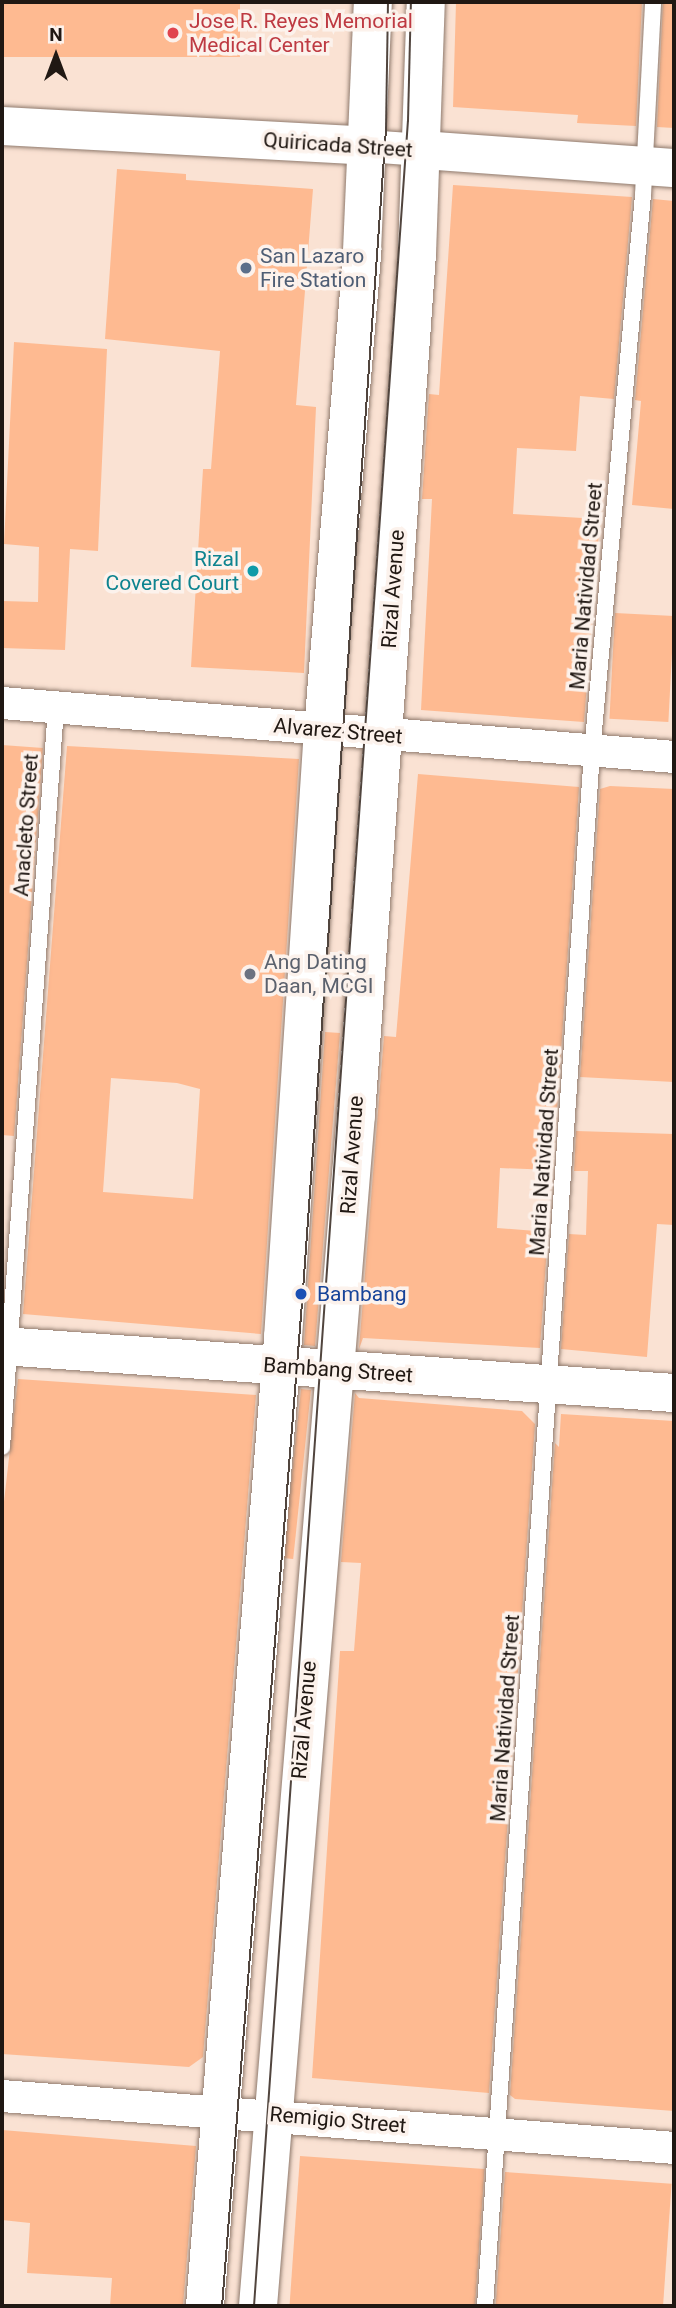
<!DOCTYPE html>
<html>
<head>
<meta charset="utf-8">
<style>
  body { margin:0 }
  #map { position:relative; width:676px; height:2308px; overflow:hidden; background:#fae2d3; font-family:Roboto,sans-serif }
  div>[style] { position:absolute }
  .building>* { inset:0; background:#feba91; transform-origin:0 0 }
  .roads { filter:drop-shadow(0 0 2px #8f7a6d) drop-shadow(0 0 2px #8f7a6d) }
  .service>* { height:16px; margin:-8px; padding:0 8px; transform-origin:8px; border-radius:8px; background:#fff }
  .minor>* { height:32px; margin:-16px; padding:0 16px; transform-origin:16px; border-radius:16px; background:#fff }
  .tertiary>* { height:38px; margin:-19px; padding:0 19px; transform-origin:19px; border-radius:19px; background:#fff }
  .primary>* { height:38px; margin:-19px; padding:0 19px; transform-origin:19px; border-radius:19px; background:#fff }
  .tram>* { height:2px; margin:-1px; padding:0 1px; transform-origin:1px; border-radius:1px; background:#51453e }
  .dots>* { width:19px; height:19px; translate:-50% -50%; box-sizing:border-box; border:4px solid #fcf2ec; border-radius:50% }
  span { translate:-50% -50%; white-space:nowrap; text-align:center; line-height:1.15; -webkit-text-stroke:7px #fcf2ec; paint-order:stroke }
  .health-label { font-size:21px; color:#be3a42 }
  .left { translate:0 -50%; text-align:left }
  .street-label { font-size:21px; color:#201813 }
  .service-label { font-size:21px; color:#4e5e75 }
  .culture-label { font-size:21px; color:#0d838f }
  .right { translate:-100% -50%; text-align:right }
  .worship-label { font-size:21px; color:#5b616d }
  .transit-label { font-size:21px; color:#164399 }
  .frame { position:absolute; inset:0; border:4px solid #201813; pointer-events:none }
  .north { position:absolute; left:21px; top:21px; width:70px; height:70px; -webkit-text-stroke:5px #fcf2ec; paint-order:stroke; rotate:0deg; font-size:19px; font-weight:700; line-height:28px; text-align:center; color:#201813 }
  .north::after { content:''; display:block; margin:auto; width:24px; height:32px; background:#201813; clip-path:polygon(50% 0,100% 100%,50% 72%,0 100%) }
</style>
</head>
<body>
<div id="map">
  <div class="building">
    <i style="left:2px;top:2px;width:238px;height:55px"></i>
    <i style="clip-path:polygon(456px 2px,642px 2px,636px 126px,577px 123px,578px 115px,453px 107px)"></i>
    <i style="clip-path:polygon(663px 2px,674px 2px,674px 128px,657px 127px)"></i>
    <i style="clip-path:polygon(117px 169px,186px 174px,186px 180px,313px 189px,296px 405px,316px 407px,304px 673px,191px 667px,203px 469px,211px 469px,220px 351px,105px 339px)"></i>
    <i style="clip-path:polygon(453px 185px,632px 197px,614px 399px,580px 396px,576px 451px,517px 448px,513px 514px,600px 519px,584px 722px,421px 710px,432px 499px,422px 499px,429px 394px,439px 395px)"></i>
    <i style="clip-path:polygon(653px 199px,674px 201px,674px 509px,632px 505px,641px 401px,635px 400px)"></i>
    <i style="clip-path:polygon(14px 342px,107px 349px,98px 551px,70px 549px,65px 650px,2px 648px,2px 601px,38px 602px,39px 547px,4px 544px)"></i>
    <i style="left:615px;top:613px;width:59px;height:106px;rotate:3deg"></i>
    <i style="clip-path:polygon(2px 745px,43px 748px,14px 1136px,2px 1135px)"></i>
    <i style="clip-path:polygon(evenodd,67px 746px,299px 759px,261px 1334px,23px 1314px,67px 746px,111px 1078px,177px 1083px,200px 1089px,193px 1199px,103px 1192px,111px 1078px)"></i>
    <i style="clip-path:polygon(418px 774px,579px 787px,553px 1170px,500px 1168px,497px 1228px,548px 1232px,540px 1348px,363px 1338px,359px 1349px,384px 1036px,396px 1037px)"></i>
    <i style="clip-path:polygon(610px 786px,674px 789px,674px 1082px,580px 1077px,600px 789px)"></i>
    <i style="clip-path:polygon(325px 1032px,340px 1033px,315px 1346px,304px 1345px)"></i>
    <i style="clip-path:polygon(576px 1131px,674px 1134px,674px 1225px,657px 1224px,647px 1357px,561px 1349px,569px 1234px,586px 1235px,588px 1171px,574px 1171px)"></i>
    <i style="clip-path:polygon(18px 1379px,256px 1395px,203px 2057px,189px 2067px,2px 2054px,2px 1519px)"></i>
    <i style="left:301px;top:1389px;width:10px;height:170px;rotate:6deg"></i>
    <i style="clip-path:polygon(355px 1393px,359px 1398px,522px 1411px,535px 1424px,489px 2093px,312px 2078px,340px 1651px,354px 1651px,361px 1563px,341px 1562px)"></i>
    <i style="clip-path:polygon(561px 1414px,674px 1421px,674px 2111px,515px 2099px,510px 2095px,555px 1443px,559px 1447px)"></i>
    <i style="clip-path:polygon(2px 2130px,196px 2146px,183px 2306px,110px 2306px,112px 2278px,27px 2273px,30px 2223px,2px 2220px)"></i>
    <i style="left:300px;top:2156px;width:185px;height:150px;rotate:4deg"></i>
    <i style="left:505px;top:2172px;width:167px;height:134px;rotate:4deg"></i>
  </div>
  <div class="roads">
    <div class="service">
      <i style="left:2px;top:1447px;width:741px;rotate:-85.82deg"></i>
      <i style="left:485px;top:2306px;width:1558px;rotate:-86.06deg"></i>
      <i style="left:592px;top:752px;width:559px;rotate:-84.77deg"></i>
      <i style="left:643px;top:195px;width:193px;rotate:-87deg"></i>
    </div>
    <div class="minor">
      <i style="left:367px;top:146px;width:55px;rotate:4.2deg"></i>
      <i style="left:2px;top:703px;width:674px;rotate:4.59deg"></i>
      <i style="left:2px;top:2096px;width:674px;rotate:4.42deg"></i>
    </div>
    <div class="tertiary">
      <i style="left:2px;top:126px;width:366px;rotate:3.1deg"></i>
      <i style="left:422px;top:150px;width:253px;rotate:4.1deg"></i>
      <i style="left:2px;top:1346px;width:674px;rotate:4deg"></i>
    </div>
    <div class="primary">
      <i style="left:205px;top:2306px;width:971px;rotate:-85.39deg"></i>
      <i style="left:283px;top:1338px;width:609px;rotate:-86.24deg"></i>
      <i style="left:323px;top:730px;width:481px;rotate:-85.3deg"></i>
      <i style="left:362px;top:251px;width:249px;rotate:-87.5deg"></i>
      <i style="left:258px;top:2306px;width:1195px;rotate:-85.3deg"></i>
      <i style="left:356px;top:1115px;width:863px;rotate:-85.95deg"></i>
      <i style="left:417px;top:254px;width:252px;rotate:-88deg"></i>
    </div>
  </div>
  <div class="tram">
    <i style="left:222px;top:2306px;width:1005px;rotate:-85.44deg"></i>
    <i style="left:302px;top:1304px;width:1178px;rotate:-85.91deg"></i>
    <i style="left:386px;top:129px;width:127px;rotate:-89.1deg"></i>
    <i style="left:254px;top:2306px;width:2190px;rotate:-85.97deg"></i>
    <i style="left:408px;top:121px;width:119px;rotate:-88.6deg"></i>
  </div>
  <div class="dots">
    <i style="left:173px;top:33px;background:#e0444e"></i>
    <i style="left:246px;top:268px;background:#5c6f8a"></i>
    <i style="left:253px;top:571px;background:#0f9aa8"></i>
    <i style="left:250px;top:974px;background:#6b7280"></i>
    <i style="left:301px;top:1294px;background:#1a4fb4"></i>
  </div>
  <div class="health-label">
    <span class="left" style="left:189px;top:33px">Jose R. Reyes Memorial<br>Medical Center</span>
  </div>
  <div class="street-label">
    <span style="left:338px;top:145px;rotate:4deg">Quiricada Street</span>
    <span style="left:586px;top:586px;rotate:-85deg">Maria Natividad Street</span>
    <span style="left:393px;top:589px;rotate:-86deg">Rizal Avenue</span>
    <span style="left:338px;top:731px;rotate:5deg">Alvarez Street</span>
    <span style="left:26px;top:825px;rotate:-86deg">Anacleto Street</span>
    <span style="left:544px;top:1152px;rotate:-86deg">Maria Natividad Street</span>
    <span style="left:352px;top:1155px;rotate:-86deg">Rizal Avenue</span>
    <span style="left:338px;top:1370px;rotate:4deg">Bambang Street</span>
    <span style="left:505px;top:1718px;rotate:-86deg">Maria Natividad Street</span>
    <span style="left:304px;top:1720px;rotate:-85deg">Rizal Avenue</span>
    <span style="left:338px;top:2120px;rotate:5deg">Remigio Street</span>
  </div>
  <div class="service-label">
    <span class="left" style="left:260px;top:268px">San Lazaro<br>Fire Station</span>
  </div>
  <div class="culture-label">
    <span class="right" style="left:239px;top:571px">Rizal<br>Covered Court</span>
  </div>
  <div class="worship-label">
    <span class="left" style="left:264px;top:974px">Ang Dating<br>Daan, MCGI</span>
  </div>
  <div class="transit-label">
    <span class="left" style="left:317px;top:1294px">Bambang</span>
  </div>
  <div class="frame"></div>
  <div class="north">N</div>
</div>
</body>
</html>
